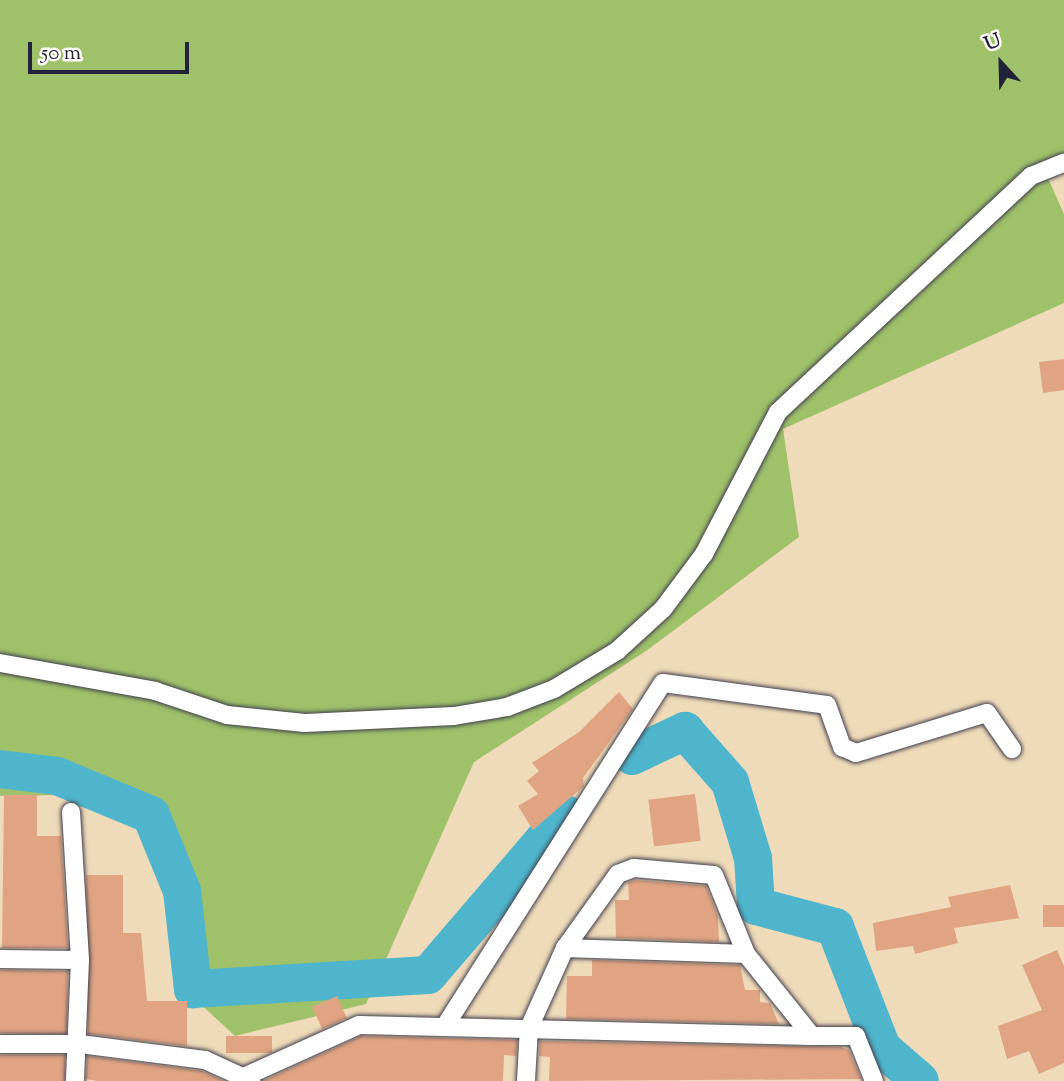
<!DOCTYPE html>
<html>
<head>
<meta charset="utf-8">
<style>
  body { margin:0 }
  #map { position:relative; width:1064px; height:1081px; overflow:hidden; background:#efdbb9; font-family:"Sorts Mill Goudy",serif }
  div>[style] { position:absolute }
  .green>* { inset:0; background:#9fc16a }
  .river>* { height:38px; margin:-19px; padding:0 19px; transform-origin:19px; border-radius:19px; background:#4eb5cc }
  .building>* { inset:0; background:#e0a483; transform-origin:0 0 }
  .roads { filter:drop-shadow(0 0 2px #413e4e) drop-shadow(0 0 2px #413e4e) }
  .street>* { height:18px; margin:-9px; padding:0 9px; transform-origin:9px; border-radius:9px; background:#fff }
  span { translate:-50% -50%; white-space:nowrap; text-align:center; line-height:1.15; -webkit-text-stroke:5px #fdfcf7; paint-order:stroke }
  .north { position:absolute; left:966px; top:28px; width:70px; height:70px; -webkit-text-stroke:5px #fdfcf7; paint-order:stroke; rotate:338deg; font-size:19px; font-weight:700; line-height:28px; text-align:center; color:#22223b }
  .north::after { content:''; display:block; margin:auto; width:24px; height:32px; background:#22223b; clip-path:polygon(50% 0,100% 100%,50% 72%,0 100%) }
  .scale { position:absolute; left:28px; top:42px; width:161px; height:32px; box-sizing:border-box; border:4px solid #22223b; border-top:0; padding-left:9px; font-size:21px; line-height:24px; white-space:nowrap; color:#22223b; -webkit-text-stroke:5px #fdfcf7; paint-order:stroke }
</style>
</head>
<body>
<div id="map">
  <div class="green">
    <i style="clip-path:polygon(0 0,1064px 0,1064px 169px,1047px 176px,1064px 214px,1064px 303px,783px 429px,799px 537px,646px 651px,474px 762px,366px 1004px,235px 1036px,181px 986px,173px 917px,148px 831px,59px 795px,0 796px)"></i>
  </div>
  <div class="river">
    <i style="left:632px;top:756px;width:59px;rotate:-25.3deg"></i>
    <i style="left:685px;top:731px;width:68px;rotate:48.6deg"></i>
    <i style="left:730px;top:782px;width:79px;rotate:73.2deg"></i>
    <i style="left:753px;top:858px;width:48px;rotate:86.4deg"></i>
    <i style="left:756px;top:906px;width:82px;rotate:14.9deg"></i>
    <i style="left:835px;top:927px;width:130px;rotate:68.8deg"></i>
    <i style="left:882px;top:1048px;width:50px;rotate:41deg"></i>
    <i style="left:0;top:769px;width:57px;rotate:7deg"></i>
    <i style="left:57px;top:776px;width:102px;rotate:22.5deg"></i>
    <i style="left:151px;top:815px;width:82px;rotate:67.8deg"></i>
    <i style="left:182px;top:891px;width:99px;rotate:83.6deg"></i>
    <i style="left:193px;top:989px;width:235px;rotate:-3.4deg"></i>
    <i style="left:428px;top:975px;width:212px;rotate:-49.4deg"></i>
  </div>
  <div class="building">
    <i style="clip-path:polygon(1064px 359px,1064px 390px,1043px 393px,1039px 362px)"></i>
    <i style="clip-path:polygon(619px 692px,633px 709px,583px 778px,584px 786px,533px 830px,518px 806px,538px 794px,527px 781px,539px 771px,532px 763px,579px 732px)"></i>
    <i style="left:695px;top:794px;width:47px;height:47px;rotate:83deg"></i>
    <i style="clip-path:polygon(4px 795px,37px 795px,37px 836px,61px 836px,68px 948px,2px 948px)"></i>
    <i style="clip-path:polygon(86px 875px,123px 875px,123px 933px,141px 933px,147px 1001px,187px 1001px,187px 1046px,88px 1034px)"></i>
    <i style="clip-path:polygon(636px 880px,706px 886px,718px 916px,719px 942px,616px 938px,615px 900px,629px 900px,628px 882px)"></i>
    <i style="clip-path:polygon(1010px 885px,1019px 918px,954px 928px,958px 943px,915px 954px,913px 946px,876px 951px,873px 923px,951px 907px,948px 897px)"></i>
    <i style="left:1064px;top:905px;width:22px;height:21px;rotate:90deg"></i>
    <i style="clip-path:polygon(1057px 950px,1064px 966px,1064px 1063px,1039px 1074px,1029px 1051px,1007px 1059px,998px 1026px,1042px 1010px,1022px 965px)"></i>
    <i style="clip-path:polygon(592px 960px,740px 965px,745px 990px,760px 990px,760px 1002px,770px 1003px,779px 1024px,566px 1019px,567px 976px,592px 976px)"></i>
    <i style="left:0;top:970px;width:68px;height:63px;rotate:1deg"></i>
    <i style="left:337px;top:996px;width:24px;height:27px;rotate:66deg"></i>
    <i style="left:226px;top:1036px;width:46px;height:17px"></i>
    <i style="clip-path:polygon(361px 1036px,517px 1040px,516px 1056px,504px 1055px,503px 1081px,263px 1081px)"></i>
    <i style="clip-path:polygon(540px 1041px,841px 1047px,849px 1050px,861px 1079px,549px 1081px,550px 1057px,539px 1056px)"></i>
    <i style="left:0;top:1055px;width:65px;height:26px"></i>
    <i style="clip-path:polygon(87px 1056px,202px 1071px,224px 1081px,97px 1081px,86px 1079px)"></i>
  </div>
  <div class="roads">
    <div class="street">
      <i style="left:0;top:663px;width:158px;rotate:10.2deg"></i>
      <i style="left:155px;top:691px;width:76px;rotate:18.4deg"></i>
      <i style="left:227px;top:715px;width:78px;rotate:5.9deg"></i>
      <i style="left:305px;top:723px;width:149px;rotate:-2.7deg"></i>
      <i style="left:454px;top:716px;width:54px;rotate:-9.6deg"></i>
      <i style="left:507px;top:707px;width:50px;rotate:-21deg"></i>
      <i style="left:554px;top:689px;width:74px;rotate:-31.1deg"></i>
      <i style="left:617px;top:651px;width:62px;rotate:-42.4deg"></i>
      <i style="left:663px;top:609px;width:69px;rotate:-53.3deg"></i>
      <i style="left:704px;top:554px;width:160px;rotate:-62.5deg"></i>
      <i style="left:778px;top:412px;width:346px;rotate:-43deg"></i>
      <i style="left:1031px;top:176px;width:35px;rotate:-22deg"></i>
      <i style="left:71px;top:812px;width:148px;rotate:86.5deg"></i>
      <i style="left:80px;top:960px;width:121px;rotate:92.4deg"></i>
      <i style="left:565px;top:948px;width:181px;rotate:1.9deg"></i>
      <i style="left:0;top:959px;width:80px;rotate:0.7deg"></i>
      <i style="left:445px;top:1026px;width:406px;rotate:-57.6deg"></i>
      <i style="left:663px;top:683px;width:165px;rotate:7.6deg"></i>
      <i style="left:827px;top:705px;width:45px;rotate:70.3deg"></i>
      <i style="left:842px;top:747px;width:15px;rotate:23deg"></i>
      <i style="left:856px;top:753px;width:137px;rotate:-17deg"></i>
      <i style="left:987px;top:713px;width:44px;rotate:55.2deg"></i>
      <i style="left:0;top:1044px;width:80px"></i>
      <i style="left:80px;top:1044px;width:126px;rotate:7.3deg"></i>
      <i style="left:205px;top:1060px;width:51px;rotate:24.5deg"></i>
      <i style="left:246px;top:1076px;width:124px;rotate:-24.3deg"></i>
      <i style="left:359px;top:1025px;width:453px;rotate:1.4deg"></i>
      <i style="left:526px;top:1081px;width:53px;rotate:-86.8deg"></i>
      <i style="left:529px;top:1028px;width:88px;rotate:-65.8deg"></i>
      <i style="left:565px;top:948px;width:91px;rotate:-54.4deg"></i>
      <i style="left:618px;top:874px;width:17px;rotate:-21deg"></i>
      <i style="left:634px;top:868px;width:80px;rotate:5deg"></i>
      <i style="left:714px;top:875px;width:85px;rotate:67.9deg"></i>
      <i style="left:746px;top:954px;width:105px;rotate:51.2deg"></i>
      <i style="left:812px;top:1036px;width:44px"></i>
      <i style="left:856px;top:1036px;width:48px;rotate:68.2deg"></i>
    </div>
  </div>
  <div class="north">U</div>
  <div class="scale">50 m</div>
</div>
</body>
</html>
